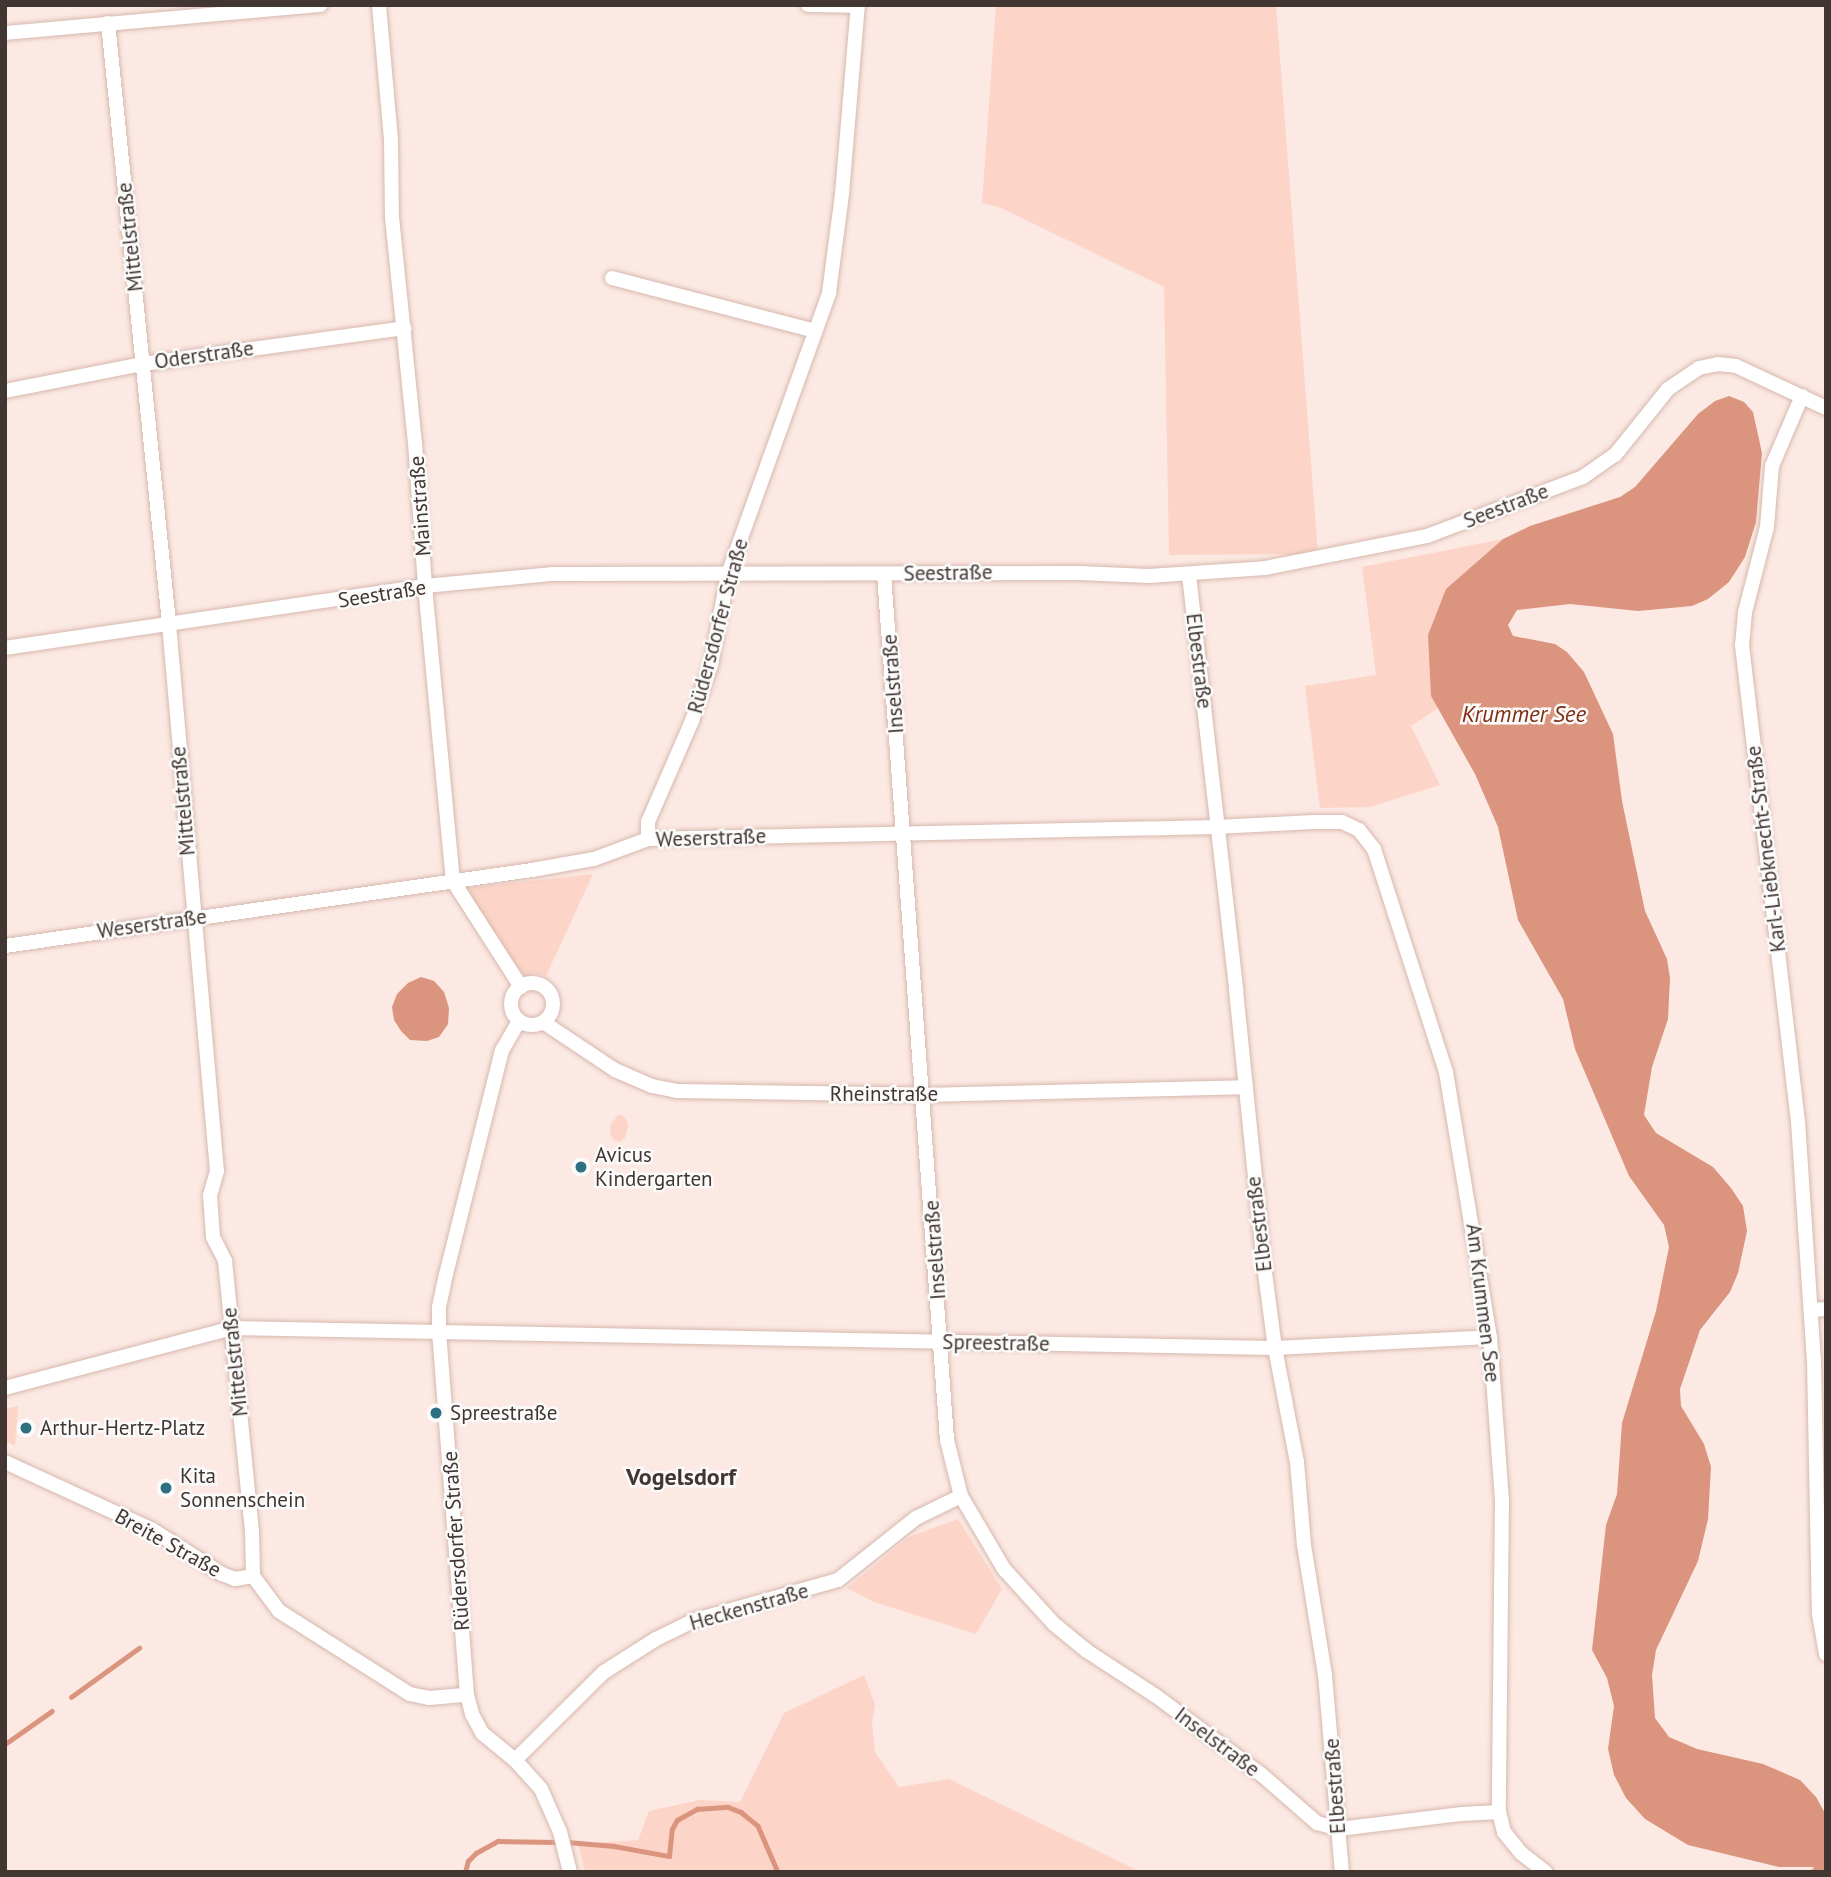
<!DOCTYPE html>
<html>
<head>
<meta charset="utf-8">
<style>
  body { margin:0 }
  #map { position:relative; width:1831px; height:1877px; overflow:hidden; background:#fce9e3; font-family:"PT Sans",sans-serif }
  div>[style] { position:absolute }
  .green>* { inset:0; background:#fcd5c8 }
  .water>* { inset:0; background:#db947e }
  .stream>* { height:4.5px; margin:-2.25px; padding:0 2.25px; transform-origin:2.25px; border-radius:2.25px; background:#db947e }
  .roads { filter:drop-shadow(0 0 2px #d6b8ae) drop-shadow(0 0 2px #d6b8ae) }
  .minor>* { height:14px; margin:-7px; padding:0 7px; transform-origin:7px; border-radius:7px; background:#fff }
  .minor>.ring { margin:-7px; padding:0; box-sizing:content-box; background:none; border:14px solid #fff; border-radius:50% }
  .dots>* { width:19px; height:19px; translate:-50% -50%; box-sizing:border-box; border:4px solid #fbfbfb; border-radius:50% }
  span { translate:-50% -50%; white-space:nowrap; text-align:center; line-height:1.15; -webkit-text-stroke:5px #fbfbfb; paint-order:stroke }
  .street-label { font-size:21px; color:#423632 }
  .poi-label { font-size:21px; color:#423632 }
  .left { translate:0 -50%; text-align:left }
  .water-label { font-size:23px; color:#7f2c0f; font-style:italic }
  .quarter-label { font-size:24px; color:#423632; font-weight:700 }
  .frame { position:absolute; inset:0; border:7px solid #423632; pointer-events:none }
</style>
</head>
<body>
<div id="map">
  <div class="green">
    <i style="clip-path:polygon(996px 5px,1276px 5px,1318px 554px,1169px 555px,1164px 287px,1001px 208px,982px 203px)"></i>
    <i style="clip-path:polygon(1503px 539px,1446px 589px,1431px 696px,1438px 708px,1411px 726px,1440px 785px,1370px 807px,1320px 808px,1305px 686px,1376px 675px,1362px 567px)"></i>
    <i style="clip-path:polygon(593px 874px,546px 976px,536px 973px,525px 976px,510px 959px,481px 915px,469px 888px)"></i>
    <i style="clip-path:polygon(619px 1114px,625px 1117px,628px 1125px,625px 1138px,620px 1142px,613px 1140px,610px 1132px,611px 1124px)"></i>
    <i style="clip-path:polygon(18px 1406px,15px 1446px,5px 1441px,5px 1409px)"></i>
    <i style="clip-path:polygon(958px 1519px,1002px 1589px,976px 1634px,874px 1602px,847px 1588px,909px 1537px)"></i>
    <i style="clip-path:polygon(864px 1675px,875px 1704px,872px 1724px,875px 1752px,899px 1787px,949px 1779px,1141px 1872px,585px 1872px,578px 1844px,638px 1840px,649px 1811px,699px 1800px,740px 1802px,784px 1713px)"></i>
  </div>
  <div class="water">
    <i style="clip-path:polygon(1729px 396px,1744px 402px,1753px 412px,1762px 453px,1756px 522px,1745px 557px,1729px 582px,1708px 599px,1692px 606px,1638px 611px,1570px 604px,1517px 610px,1508px 625px,1513px 636px,1555px 644px,1567px 652px,1584px 672px,1613px 734px,1622px 801px,1645px 911px,1667px 959px,1670px 978px,1668px 1019px,1652px 1067px,1644px 1115px,1656px 1133px,1713px 1167px,1731px 1188px,1743px 1206px,1747px 1231px,1738px 1273px,1730px 1292px,1700px 1330px,1680px 1389px,1681px 1406px,1704px 1444px,1711px 1467px,1708px 1519px,1698px 1561px,1656px 1650px,1652px 1675px,1655px 1718px,1669px 1737px,1697px 1749px,1763px 1764px,1800px 1780px,1816px 1797px,1826px 1815px,1826px 1872px,1818px 1872px,1813px 1867px,1779px 1867px,1688px 1845px,1645px 1819px,1626px 1798px,1614px 1775px,1608px 1749px,1614px 1706px,1607px 1678px,1592px 1650px,1606px 1525px,1617px 1494px,1622px 1423px,1656px 1311px,1669px 1247px,1664px 1225px,1629px 1176px,1575px 1049px,1563px 999px,1518px 920px,1498px 827px,1475px 774px,1431px 696px,1428px 635px,1446px 589px,1503px 539px,1530px 526px,1620px 497px,1635px 487px,1698px 414px,1715px 401px)"></i>
    <i style="clip-path:polygon(421px 977px,434px 981px,444px 992px,449px 1008px,448px 1024px,439px 1037px,427px 1041px,410px 1040px,401px 1031px,394px 1020px,392px 1007px,397px 994px,408px 983px)"></i>
  </div>
  <div class="stream">
    <i style="left:71px;top:1697px;width:84px;rotate:-35.8deg"></i>
    <i style="left:5px;top:1744px;width:57px;rotate:-35.1deg"></i>
    <i style="left:567px;top:1842px;width:47px;rotate:4.9deg"></i>
    <i style="left:614px;top:1846px;width:56px;rotate:10.3deg"></i>
    <i style="left:669px;top:1856px;width:27px;rotate:-84deg"></i>
    <i style="left:672px;top:1829px;width:10px;rotate:-61deg"></i>
    <i style="left:677px;top:1820px;width:23px;rotate:-29deg"></i>
    <i style="left:697px;top:1809px;width:31px;rotate:-4deg"></i>
    <i style="left:728px;top:1807px;width:14px;rotate:21deg"></i>
    <i style="left:741px;top:1812px;width:22px;rotate:39deg"></i>
    <i style="left:758px;top:1826px;width:50px;rotate:66.5deg"></i>
    <i style="left:465px;top:1872px;width:11px;rotate:-75deg"></i>
    <i style="left:468px;top:1861px;width:11px;rotate:-45deg"></i>
    <i style="left:476px;top:1853px;width:25px;rotate:-29deg"></i>
    <i style="left:498px;top:1841px;width:60px;rotate:1deg"></i>
    <i style="left:1811px;top:1872px;width:17px;rotate:-28deg"></i>
  </div>
  <div class="roads">
    <div class="minor">
      <i style="left:379px;top:5px;width:136px;rotate:84.9deg"></i>
      <i style="left:391px;top:140px;width:77px;rotate:89.3deg"></i>
      <i style="left:392px;top:217px;width:227px;rotate:84.2deg"></i>
      <i style="left:415px;top:443px;width:143px;rotate:86deg"></i>
      <i style="left:425px;top:586px;width:296px;rotate:84.6deg"></i>
      <i style="left:453px;top:881px;width:126px;rotate:57.3deg"></i>
      <i style="left:808px;top:5px;width:50px;rotate:1.1deg"></i>
      <i style="left:108px;top:23px;width:604px;rotate:84.2deg"></i>
      <i style="left:169px;top:624px;width:549px;rotate:84.99deg"></i>
      <i style="left:217px;top:1171px;width:25px;rotate:106deg"></i>
      <i style="left:210px;top:1195px;width:42px;rotate:85.9deg"></i>
      <i style="left:213px;top:1237px;width:27px;rotate:63deg"></i>
      <i style="left:225px;top:1261px;width:271px;rotate:84.3deg"></i>
      <i style="left:252px;top:1531px;width:45px;rotate:88.7deg"></i>
      <i style="left:5px;top:33px;width:317px;rotate:-5.1deg"></i>
      <i style="left:612px;top:278px;width:210px;rotate:14.6deg"></i>
      <i style="left:5px;top:391px;width:140px;rotate:-11.1deg"></i>
      <i style="left:142px;top:364px;width:265px;rotate:-7.8deg"></i>
      <i style="left:1802px;top:396px;width:76px;rotate:113.2deg"></i>
      <i style="left:1772px;top:466px;width:61px;rotate:94.7deg"></i>
      <i style="left:1767px;top:527px;width:88px;rotate:104.5deg"></i>
      <i style="left:1745px;top:612px;width:33px;rotate:95deg"></i>
      <i style="left:1742px;top:645px;width:479px;rotate:83.3deg"></i>
      <i style="left:1798px;top:1121px;width:240px;rotate:86.2deg"></i>
      <i style="left:1814px;top:1360px;width:254px;rotate:88.9deg"></i>
      <i style="left:1819px;top:1614px;width:41px;rotate:80.1deg"></i>
      <i style="left:884px;top:574px;width:868px;rotate:85.84deg"></i>
      <i style="left:947px;top:1440px;width:58px;rotate:76deg"></i>
      <i style="left:961px;top:1496px;width:85px;rotate:59.5deg"></i>
      <i style="left:1004px;top:1569px;width:74px;rotate:47.7deg"></i>
      <i style="left:1054px;top:1624px;width:43px;rotate:39.3deg"></i>
      <i style="left:1087px;top:1651px;width:82px;rotate:33.1deg"></i>
      <i style="left:1156px;top:1696px;width:132px;rotate:36.7deg"></i>
      <i style="left:1262px;top:1775px;width:73px;rotate:41.1deg"></i>
      <i style="left:1317px;top:1823px;width:23px;rotate:15deg"></i>
      <i style="left:1339px;top:1829px;width:124px;rotate:-7deg"></i>
      <i style="left:1462px;top:1814px;width:37px;rotate:-3deg"></i>
      <i style="left:1499px;top:1812px;width:21px;rotate:76deg"></i>
      <i style="left:1504px;top:1832px;width:27px;rotate:51deg"></i>
      <i style="left:1521px;top:1853px;width:31px;rotate:38deg"></i>
      <i style="left:1189px;top:575px;width:418px;rotate:83.5deg"></i>
      <i style="left:1236px;top:990px;width:276px;rotate:84.2deg"></i>
      <i style="left:1264px;top:1265px;width:84px;rotate:82.5deg"></i>
      <i style="left:1275px;top:1348px;width:116px;rotate:79.1deg"></i>
      <i style="left:1297px;top:1462px;width:83px;rotate:85.2deg"></i>
      <i style="left:1304px;top:1545px;width:132px;rotate:80.8deg"></i>
      <i style="left:1325px;top:1675px;width:198px;rotate:85.1deg"></i>
      <i style="left:5px;top:648px;width:425px;rotate:-8.4deg"></i>
      <i style="left:425px;top:586px;width:129px;rotate:-5.4deg"></i>
      <i style="left:553px;top:574px;width:526px;rotate:-0.11deg"></i>
      <i style="left:1079px;top:573px;width:70px;rotate:2.5deg"></i>
      <i style="left:1149px;top:576px;width:116px;rotate:-3.9deg"></i>
      <i style="left:1265px;top:568px;width:165px;rotate:-11.2deg"></i>
      <i style="left:1427px;top:536px;width:167px;rotate:-20.7deg"></i>
      <i style="left:1583px;top:477px;width:39px;rotate:-35deg"></i>
      <i style="left:1615px;top:455px;width:85px;rotate:-51.2deg"></i>
      <i style="left:1668px;top:389px;width:37px;rotate:-34deg"></i>
      <i style="left:1699px;top:368px;width:19px;rotate:-12deg"></i>
      <i style="left:1718px;top:364px;width:18px;rotate:6deg"></i>
      <i style="left:1736px;top:366px;width:99px;rotate:25deg"></i>
      <i style="left:648px;top:839px;width:17px;rotate:-90deg"></i>
      <i style="left:648px;top:822px;width:110px;rotate:-66.5deg"></i>
      <i style="left:692px;top:721px;width:59px;rotate:-71.3deg"></i>
      <i style="left:711px;top:665px;width:93px;rotate:-79.4deg"></i>
      <i style="left:728px;top:574px;width:299px;rotate:-70.2deg"></i>
      <i style="left:829px;top:293px;width:100px;rotate:-82.5deg"></i>
      <i style="left:842px;top:194px;width:190px;rotate:-85.2deg"></i>
      <i style="left:5px;top:946px;width:532px;rotate:-8.21deg"></i>
      <i style="left:532px;top:870px;width:63px;rotate:-10.1deg"></i>
      <i style="left:594px;top:859px;width:58px;rotate:-20.3deg"></i>
      <i style="left:648px;top:839px;width:568px;rotate:-1.21deg"></i>
      <i style="left:1216px;top:827px;width:98px;rotate:-2.9deg"></i>
      <i style="left:1314px;top:822px;width:28px"></i>
      <i style="left:1342px;top:822px;width:19px;rotate:25deg"></i>
      <i style="left:1359px;top:830px;width:24px;rotate:52deg"></i>
      <i style="left:1374px;top:849px;width:234px;rotate:72.1deg"></i>
      <i style="left:1446px;top:1072px;width:269px;rotate:80.6deg"></i>
      <i style="left:1490px;top:1337px;width:164px;rotate:85.8deg"></i>
      <i style="left:1502px;top:1501px;width:311px;rotate:90.6deg"></i>
      <i class="ring" style="left:511px;top:983px;width:28px;height:28px"></i>
      <i style="left:519px;top:1021px;width:34px;rotate:120deg"></i>
      <i style="left:502px;top:1050px;width:231px;rotate:104deg"></i>
      <i style="left:446px;top:1274px;width:35px;rotate:102deg"></i>
      <i style="left:439px;top:1308px;width:23px;rotate:90deg"></i>
      <i style="left:439px;top:1331px;width:365px;rotate:85.6deg"></i>
      <i style="left:467px;top:1695px;width:20px;rotate:75deg"></i>
      <i style="left:472px;top:1714px;width:21px;rotate:62deg"></i>
      <i style="left:482px;top:1733px;width:43px;rotate:39.3deg"></i>
      <i style="left:515px;top:1760px;width:39px;rotate:48deg"></i>
      <i style="left:541px;top:1789px;width:47px;rotate:66.2deg"></i>
      <i style="left:560px;top:1832px;width:41px;rotate:76deg"></i>
      <i style="left:543px;top:1022px;width:87px;rotate:33.7deg"></i>
      <i style="left:615px;top:1070px;width:40px;rotate:23.4deg"></i>
      <i style="left:652px;top:1086px;width:25px;rotate:11deg"></i>
      <i style="left:677px;top:1091px;width:246px;rotate:0.9deg"></i>
      <i style="left:923px;top:1095px;width:321px;rotate:-1.4deg"></i>
      <i style="left:1811px;top:1310px;width:15px;rotate:-4deg"></i>
      <i style="left:5px;top:1388px;width:235px;rotate:-14.8deg"></i>
      <i style="left:232px;top:1328px;width:1043px;rotate:1.1deg"></i>
      <i style="left:1275px;top:1348px;width:215px;rotate:-2.9deg"></i>
      <i style="left:5px;top:1462px;width:161px;rotate:24.7deg"></i>
      <i style="left:151px;top:1529px;width:84px;rotate:32.4deg"></i>
      <i style="left:222px;top:1574px;width:14px;rotate:21deg"></i>
      <i style="left:235px;top:1579px;width:18px;rotate:-9deg"></i>
      <i style="left:253px;top:1576px;width:44px;rotate:53.4deg"></i>
      <i style="left:279px;top:1611px;width:155px;rotate:32.4deg"></i>
      <i style="left:410px;top:1694px;width:19px;rotate:12deg"></i>
      <i style="left:429px;top:1698px;width:38px;rotate:-5deg"></i>
      <i style="left:515px;top:1760px;width:125px;rotate:-44.7deg"></i>
      <i style="left:604px;top:1672px;width:62px;rotate:-32.4deg"></i>
      <i style="left:656px;top:1639px;width:43px;rotate:-26deg"></i>
      <i style="left:695px;top:1620px;width:148px;rotate:-15.6deg"></i>
      <i style="left:838px;top:1580px;width:100px;rotate:-38.5deg"></i>
      <i style="left:916px;top:1518px;width:50px;rotate:-26.1deg"></i>
    </div>
  </div>
  <div class="dots">
    <i style="left:581px;top:1167px;background:#2d7081"></i>
    <i style="left:436px;top:1413px;background:#2d7081"></i>
    <i style="left:26px;top:1428px;background:#2d7081"></i>
    <i style="left:166px;top:1488px;background:#2d7081"></i>
  </div>
  <div class="street-label">
    <span style="left:130px;top:237px;rotate:-96deg">Mittelstraße</span>
    <span style="left:204px;top:355px;rotate:-8deg">Oderstraße</span>
    <span style="left:420px;top:506px;rotate:-94deg">Mainstraße</span>
    <span style="left:1506px;top:506px;rotate:-21deg">Seestraße</span>
    <span style="left:948px;top:573px;rotate:-1deg">Seestraße</span>
    <span style="left:382px;top:594px;rotate:-9deg">Seestraße</span>
    <span style="left:718px;top:626px;rotate:-75deg">Rüdersdorfer Straße</span>
    <span style="left:1199px;top:661px;rotate:83deg">Elbestraße</span>
    <span style="left:893px;top:684px;rotate:-94deg">Inselstraße</span>
    <span style="left:183px;top:801px;rotate:-95deg">Mittelstraße</span>
    <span style="left:711px;top:838px;rotate:-2deg">Weserstraße</span>
    <span style="left:1766px;top:849px;rotate:-97deg">Karl-Liebknecht-Straße</span>
    <span style="left:152px;top:924px;rotate:-8deg">Weserstraße</span>
    <span style="left:884px;top:1094px">Rheinstraße</span>
    <span style="left:1259px;top:1224px;rotate:-97deg">Elbestraße</span>
    <span style="left:935px;top:1250px;rotate:-94deg">Inselstraße</span>
    <span style="left:1483px;top:1303px;rotate:83deg">Am Krummen See</span>
    <span style="left:996px;top:1343px;rotate:1deg">Spreestraße</span>
    <span style="left:235px;top:1362px;rotate:-96deg">Mittelstraße</span>
    <span style="left:456px;top:1541px;rotate:-94deg">Rüdersdorfer Straße</span>
    <span style="left:168px;top:1543px;rotate:29deg">Breite Straße</span>
    <span style="left:749px;top:1607px;rotate:-16deg">Heckenstraße</span>
    <span style="left:1217px;top:1742px;rotate:37deg">Inselstraße</span>
    <span style="left:1335px;top:1786px;rotate:-94deg">Elbestraße</span>
  </div>
  <div class="poi-label">
    <span class="left" style="left:595px;top:1167px">Avicus<br>Kindergarten</span>
    <span class="left" style="left:450px;top:1413px">Spreestraße</span>
    <span class="left" style="left:40px;top:1428px">Arthur-Hertz-Platz</span>
    <span class="left" style="left:180px;top:1488px">Kita<br>Sonnenschein</span>
  </div>
  <div class="water-label">
    <span style="left:1524px;top:714px">Krummer See</span>
  </div>
  <div class="quarter-label">
    <span style="left:681px;top:1477px">Vogelsdorf</span>
  </div>
  <div class="frame"></div>
</div>
</body>
</html>
